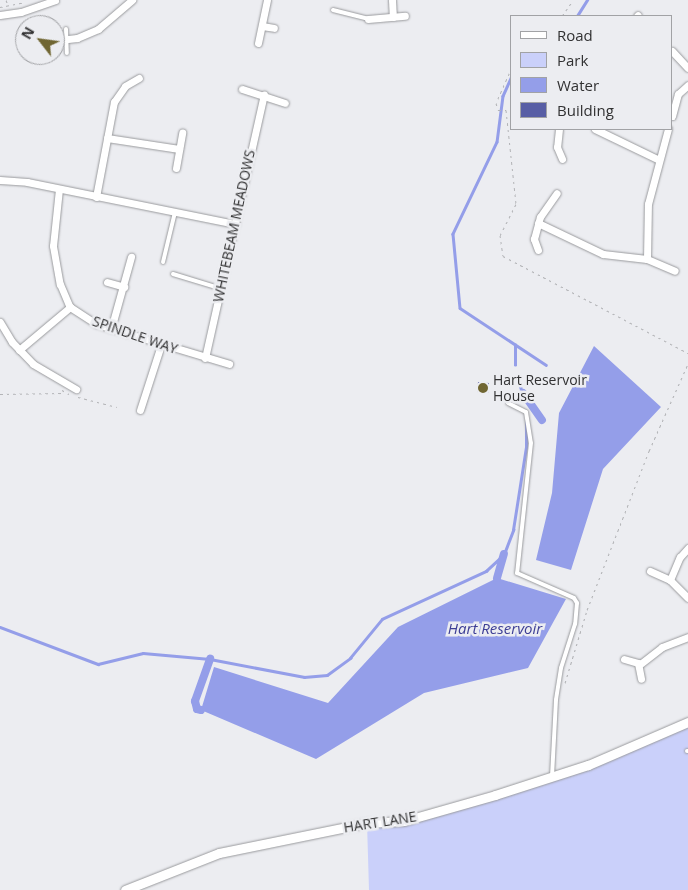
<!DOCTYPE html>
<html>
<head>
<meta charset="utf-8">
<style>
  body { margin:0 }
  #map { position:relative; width:688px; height:890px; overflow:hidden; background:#ecedf1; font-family:"Open Sans",sans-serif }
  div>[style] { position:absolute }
  .green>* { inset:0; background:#cad0fa }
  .water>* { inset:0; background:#949ee9 }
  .stream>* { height:2.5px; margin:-1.25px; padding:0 1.25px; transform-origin:1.25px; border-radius:1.25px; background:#949ee9 }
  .canal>* { height:8px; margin:-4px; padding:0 4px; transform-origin:4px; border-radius:4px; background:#949ee9 }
  .building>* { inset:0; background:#585ea5; transform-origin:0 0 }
  .path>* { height:1px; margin-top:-0.5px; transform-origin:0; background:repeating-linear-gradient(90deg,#b2b3b6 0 2.5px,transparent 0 6.5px) }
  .roads { filter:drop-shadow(0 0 1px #999a9d) drop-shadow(0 0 1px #999a9d) }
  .service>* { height:4px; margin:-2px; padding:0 2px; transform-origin:2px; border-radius:2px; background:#fff }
  .minor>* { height:7px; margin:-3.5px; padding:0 3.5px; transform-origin:3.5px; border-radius:3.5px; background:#fff }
  .tertiary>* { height:9px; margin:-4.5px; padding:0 4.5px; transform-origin:4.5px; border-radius:4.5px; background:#fff }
  .dots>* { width:14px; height:14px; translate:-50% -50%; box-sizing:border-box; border:2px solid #ecedf1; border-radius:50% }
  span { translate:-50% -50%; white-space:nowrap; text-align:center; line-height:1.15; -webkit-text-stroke:5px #ecedf1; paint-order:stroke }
  .street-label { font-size:14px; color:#313132 }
  .poi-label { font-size:14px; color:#313132 }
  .left { translate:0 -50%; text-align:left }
  .water-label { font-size:15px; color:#3d3e95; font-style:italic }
  .legend { position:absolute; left:510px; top:15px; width:162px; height:115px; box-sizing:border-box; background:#ecedf1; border:1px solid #a1a2a5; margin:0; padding:6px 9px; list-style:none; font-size:15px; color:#313132 }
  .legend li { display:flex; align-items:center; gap:10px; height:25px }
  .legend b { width:25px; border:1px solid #a1a2a5 }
  .north { position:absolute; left:15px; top:15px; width:50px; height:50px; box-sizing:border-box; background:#ecedf1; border:1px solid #a1a2a5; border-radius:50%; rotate:300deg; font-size:14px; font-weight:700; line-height:20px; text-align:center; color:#313132 }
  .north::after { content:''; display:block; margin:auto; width:18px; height:22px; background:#706632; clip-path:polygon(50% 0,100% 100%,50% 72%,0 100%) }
</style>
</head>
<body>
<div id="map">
  <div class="green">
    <i style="clip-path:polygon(688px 722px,688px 890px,369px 890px,367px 823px,404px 821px,588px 765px)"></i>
  </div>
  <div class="water">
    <i style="clip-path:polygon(594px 346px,661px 407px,603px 469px,571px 570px,536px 560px,552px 493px,559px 413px)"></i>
    <i style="clip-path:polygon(497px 578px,566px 599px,528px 668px,424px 693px,316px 759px,201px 710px,214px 667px,328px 703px,398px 627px)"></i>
  </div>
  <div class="stream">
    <i style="left:577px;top:16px;width:19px;rotate:-58deg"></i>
    <i style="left:512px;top:76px;width:22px;rotate:114deg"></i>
    <i style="left:503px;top:96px;width:46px;rotate:97.4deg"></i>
    <i style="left:497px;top:142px;width:102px;rotate:115.6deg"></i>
    <i style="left:453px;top:234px;width:74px;rotate:84.6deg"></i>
    <i style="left:460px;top:308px;width:103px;rotate:33.5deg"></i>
    <i style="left:515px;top:365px;width:20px;rotate:-90deg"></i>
    <i style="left:519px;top:382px;width:16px;rotate:72deg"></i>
    <i style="left:0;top:627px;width:105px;rotate:20.7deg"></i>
    <i style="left:98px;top:664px;width:46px;rotate:-13.7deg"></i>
    <i style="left:143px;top:653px;width:67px;rotate:5.1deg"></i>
    <i style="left:210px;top:659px;width:96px;rotate:10.8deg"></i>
    <i style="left:304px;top:677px;width:23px;rotate:-5deg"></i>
    <i style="left:327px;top:675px;width:29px;rotate:-36deg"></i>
    <i style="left:350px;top:658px;width:50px;rotate:-50.6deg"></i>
    <i style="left:382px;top:619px;width:115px;rotate:-24.8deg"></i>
    <i style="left:486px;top:571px;width:25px;rotate:-43deg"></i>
    <i style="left:504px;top:554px;width:26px;rotate:-69deg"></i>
    <i style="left:513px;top:530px;width:84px;rotate:-81.1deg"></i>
    <i style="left:526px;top:447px;width:26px;rotate:-90deg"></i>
  </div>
  <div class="canal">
    <i style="left:523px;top:393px;width:33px;rotate:55deg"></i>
    <i style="left:497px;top:578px;width:25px;rotate:-74deg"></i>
    <i style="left:201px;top:710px;width:4px;rotate:-166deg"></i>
    <i style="left:197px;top:709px;width:8px;rotate:-104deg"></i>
    <i style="left:195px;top:701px;width:45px;rotate:-70.3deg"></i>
  </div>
  <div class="building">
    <i style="left:478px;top:382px;width:11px;height:10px;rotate:5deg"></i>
  </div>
  <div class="path">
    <i style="left:6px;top:0;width:5px;rotate:68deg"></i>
    <i style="left:0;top:7px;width:26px;rotate:-11deg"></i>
    <i style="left:562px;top:16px;width:19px;rotate:-55deg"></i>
    <i style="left:512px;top:67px;width:39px;rotate:114deg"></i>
    <i style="left:496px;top:103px;width:7px;rotate:74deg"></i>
    <i style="left:498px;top:110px;width:8px"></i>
    <i style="left:506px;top:110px;width:95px;rotate:83.9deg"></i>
    <i style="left:516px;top:204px;width:35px;rotate:117deg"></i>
    <i style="left:500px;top:235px;width:21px;rotate:82deg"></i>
    <i style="left:503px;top:256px;width:209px;rotate:27.7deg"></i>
    <i style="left:62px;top:390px;width:8px;rotate:30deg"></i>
    <i style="left:0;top:394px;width:64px;rotate:-0.9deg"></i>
    <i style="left:78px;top:397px;width:40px;rotate:14.4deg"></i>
    <i style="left:565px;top:683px;width:76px;rotate:-73.2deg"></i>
    <i style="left:587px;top:610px;width:171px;rotate:-68.7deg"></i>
    <i style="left:649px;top:451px;width:95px;rotate:-65.9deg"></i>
  </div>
  <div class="roads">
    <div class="service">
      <i style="left:333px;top:10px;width:36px;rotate:14deg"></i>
      <i style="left:66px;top:29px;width:24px;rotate:88deg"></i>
      <i style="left:163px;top:262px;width:51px;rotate:-76.5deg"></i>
      <i style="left:173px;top:274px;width:51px;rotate:17deg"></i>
      <i style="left:508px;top:403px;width:20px;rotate:27deg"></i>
      <i style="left:526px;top:412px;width:31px;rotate:81deg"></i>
      <i style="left:531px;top:443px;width:131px;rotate:96.1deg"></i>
      <i style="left:517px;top:573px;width:62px;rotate:23.7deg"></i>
      <i style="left:574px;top:598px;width:6px;rotate:59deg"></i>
      <i style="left:577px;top:603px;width:21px;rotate:95deg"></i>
      <i style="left:575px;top:624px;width:46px;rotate:107.7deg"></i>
      <i style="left:561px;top:668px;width:32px;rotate:99deg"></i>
      <i style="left:556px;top:700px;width:77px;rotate:93deg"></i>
      <i style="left:687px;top:751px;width:1px"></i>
    </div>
    <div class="minor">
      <i style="left:392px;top:0;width:17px;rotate:87deg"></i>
      <i style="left:0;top:15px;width:21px;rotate:-8deg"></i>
      <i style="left:21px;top:12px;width:36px;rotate:-19deg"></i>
      <i style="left:637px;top:16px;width:1px;rotate:-45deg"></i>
      <i style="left:368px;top:19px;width:37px;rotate:-5deg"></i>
      <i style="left:262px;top:26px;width:12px;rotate:9deg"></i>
      <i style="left:68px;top:39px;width:9px;rotate:-6deg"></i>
      <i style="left:77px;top:38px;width:23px;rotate:-23deg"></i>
      <i style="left:98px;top:29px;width:45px;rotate:-40.5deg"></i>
      <i style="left:258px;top:43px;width:44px;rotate:-78.2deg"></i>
      <i style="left:672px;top:51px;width:23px;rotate:47deg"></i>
      <i style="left:242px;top:89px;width:45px;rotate:18deg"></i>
      <i style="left:672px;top:116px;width:23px;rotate:-75deg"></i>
      <i style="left:678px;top:94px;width:13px;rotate:-42deg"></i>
      <i style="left:559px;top:129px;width:18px;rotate:96deg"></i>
      <i style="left:557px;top:147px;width:13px;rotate:67deg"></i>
      <i style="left:595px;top:129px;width:71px;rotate:25.8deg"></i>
      <i style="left:107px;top:138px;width:73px;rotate:8.7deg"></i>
      <i style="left:176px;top:168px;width:36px;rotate:-80deg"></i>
      <i style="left:0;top:180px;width:27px;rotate:4deg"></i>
      <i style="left:27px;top:182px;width:213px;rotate:11.4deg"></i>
      <i style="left:59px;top:189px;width:57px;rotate:96deg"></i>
      <i style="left:53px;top:246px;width:39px;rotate:80deg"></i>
      <i style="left:60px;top:284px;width:25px;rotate:67deg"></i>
      <i style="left:70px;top:307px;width:31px;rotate:33deg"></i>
      <i style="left:96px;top:324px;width:139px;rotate:16.7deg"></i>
      <i style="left:96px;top:197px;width:97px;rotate:-79.3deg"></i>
      <i style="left:114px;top:102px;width:19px;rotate:-55deg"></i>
      <i style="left:125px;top:86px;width:16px;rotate:-30deg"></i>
      <i style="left:538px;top:223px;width:72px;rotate:25.5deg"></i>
      <i style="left:603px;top:254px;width:44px;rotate:6.5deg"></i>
      <i style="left:647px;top:259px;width:55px;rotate:-89deg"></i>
      <i style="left:648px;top:204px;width:78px;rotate:-75.1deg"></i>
      <i style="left:538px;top:250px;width:12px;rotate:-110deg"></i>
      <i style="left:534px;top:239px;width:23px;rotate:-75deg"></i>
      <i style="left:540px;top:217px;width:29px;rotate:-55deg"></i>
      <i style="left:647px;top:259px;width:30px;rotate:23deg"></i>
      <i style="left:107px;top:282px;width:18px;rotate:16deg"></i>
      <i style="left:0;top:322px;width:23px;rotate:59deg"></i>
      <i style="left:12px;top:342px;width:30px;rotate:46deg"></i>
      <i style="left:33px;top:364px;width:50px;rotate:30.2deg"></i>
      <i style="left:111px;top:329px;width:75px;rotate:-74.5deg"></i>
      <i style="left:19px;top:350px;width:67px;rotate:-40.1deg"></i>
      <i style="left:205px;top:358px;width:270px;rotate:-77.4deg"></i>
      <i style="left:140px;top:410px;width:68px;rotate:-72.1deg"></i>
      <i style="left:650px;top:571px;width:22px;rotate:24deg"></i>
      <i style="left:670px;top:580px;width:25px;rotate:45deg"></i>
      <i style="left:670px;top:580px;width:25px;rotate:-67deg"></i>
      <i style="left:680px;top:557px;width:12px;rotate:-48deg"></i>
      <i style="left:624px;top:659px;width:15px;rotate:16deg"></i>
      <i style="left:638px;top:663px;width:16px;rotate:79deg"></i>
      <i style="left:639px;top:665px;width:29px;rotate:-38deg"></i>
      <i style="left:662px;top:647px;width:28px;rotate:-21deg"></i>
    </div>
    <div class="tertiary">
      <i style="left:125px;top:890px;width:101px;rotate:-21.5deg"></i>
      <i style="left:219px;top:853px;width:151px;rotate:-11.5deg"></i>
      <i style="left:367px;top:823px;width:37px;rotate:-3deg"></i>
      <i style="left:404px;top:821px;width:95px;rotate:-15.9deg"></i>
      <i style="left:495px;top:795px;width:98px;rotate:-17.9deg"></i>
      <i style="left:588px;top:765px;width:109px;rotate:-23.3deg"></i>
    </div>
  </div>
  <div class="dots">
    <i style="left:483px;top:388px;background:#706632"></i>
  </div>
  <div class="street-label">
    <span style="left:234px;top:226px;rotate:-78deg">WHITEBEAM MEADOWS</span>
    <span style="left:135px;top:335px;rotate:19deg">SPINDLE WAY</span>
    <span style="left:380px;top:822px;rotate:-9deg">HART LANE</span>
  </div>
  <div class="poi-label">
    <span class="left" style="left:493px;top:388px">Hart Reservoir<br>House</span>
  </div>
  <div class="water-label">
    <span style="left:495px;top:629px">Hart Reservoir</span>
  </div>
  <ul class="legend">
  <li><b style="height:6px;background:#fff"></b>Road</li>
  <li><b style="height:14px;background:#cad0fa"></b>Park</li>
  <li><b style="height:14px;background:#949ee9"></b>Water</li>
  <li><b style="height:14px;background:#585ea5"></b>Building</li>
  </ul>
  <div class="north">N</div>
</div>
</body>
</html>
